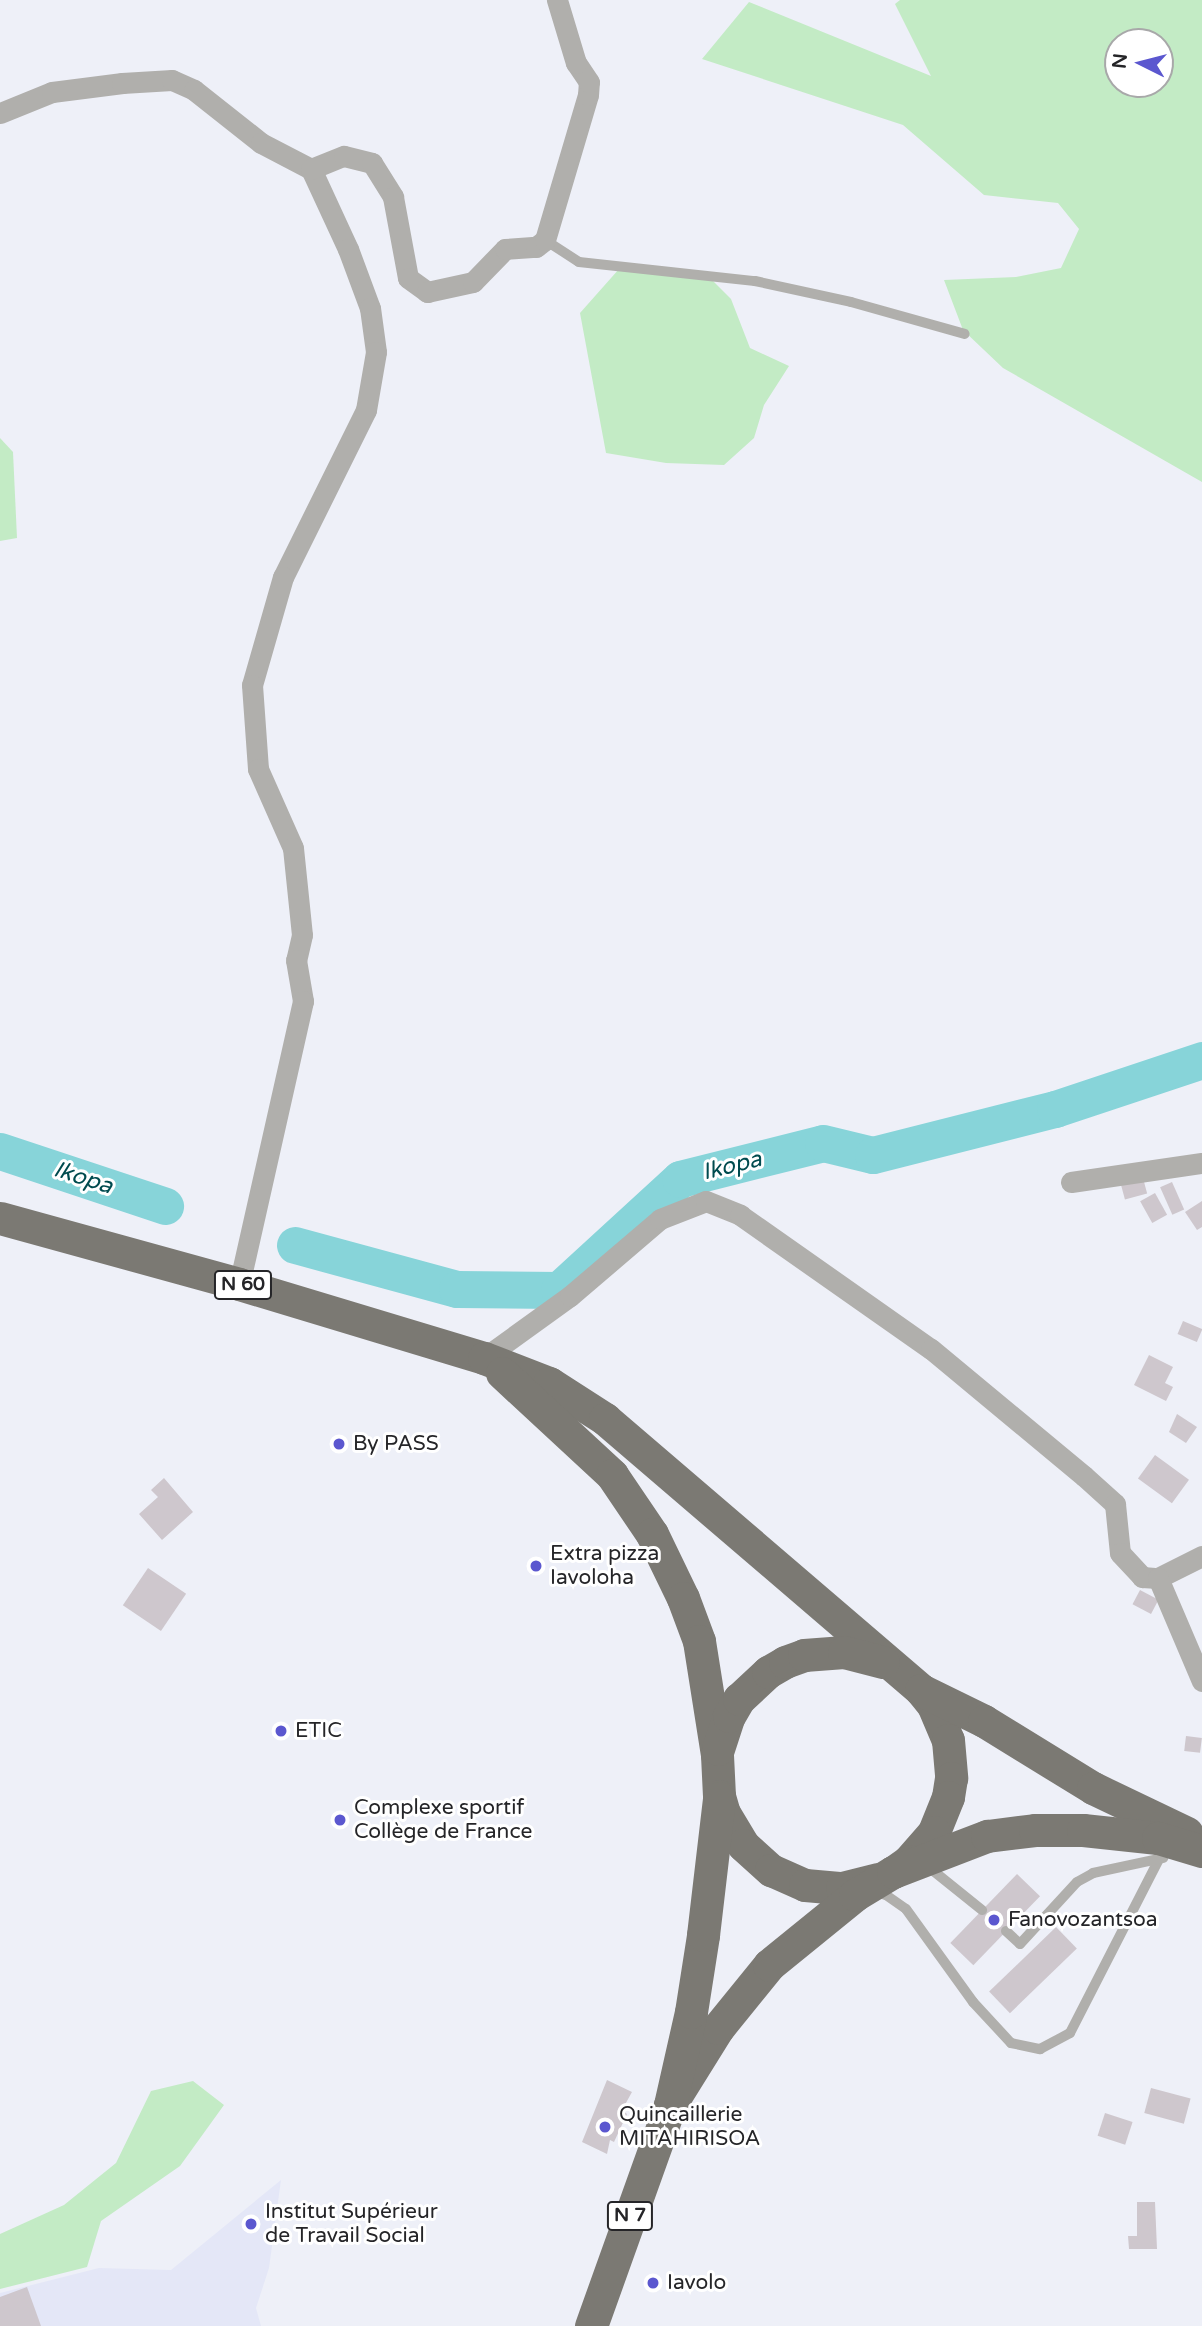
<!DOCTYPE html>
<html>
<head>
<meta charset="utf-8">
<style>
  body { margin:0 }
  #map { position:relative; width:1202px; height:2326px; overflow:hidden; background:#eef0f8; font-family:"Varela Round",sans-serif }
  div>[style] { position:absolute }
  .built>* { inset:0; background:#e4e7f7 }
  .green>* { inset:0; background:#c3ebc5 }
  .river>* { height:37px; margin:-18.5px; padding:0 18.5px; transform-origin:18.5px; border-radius:18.5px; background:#87d4d9 }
  .building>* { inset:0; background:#cec7cd; transform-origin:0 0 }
  .lane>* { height:10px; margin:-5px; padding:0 5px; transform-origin:5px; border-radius:5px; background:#b0afac }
  .street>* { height:21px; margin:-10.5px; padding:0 10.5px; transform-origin:10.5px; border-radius:10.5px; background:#b0afac }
  .primary>* { height:33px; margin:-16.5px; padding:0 16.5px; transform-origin:16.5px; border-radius:16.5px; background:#7b7973 }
  .dots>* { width:19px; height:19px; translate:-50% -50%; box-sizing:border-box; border:4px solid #fff; border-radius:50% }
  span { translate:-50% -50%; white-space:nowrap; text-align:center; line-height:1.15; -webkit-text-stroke:6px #fff; paint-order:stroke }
  .shield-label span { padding:2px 5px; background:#fff; border:2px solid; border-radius:5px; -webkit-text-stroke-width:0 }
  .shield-label { font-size:19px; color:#252528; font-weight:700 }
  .poi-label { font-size:21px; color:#252528 }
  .left { translate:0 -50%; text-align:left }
  .water-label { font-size:23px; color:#004b4f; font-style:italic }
  .north { position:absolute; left:1104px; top:28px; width:70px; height:70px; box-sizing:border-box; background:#fff; border:2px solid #a8a8a9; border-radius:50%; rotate:276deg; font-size:19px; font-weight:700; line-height:28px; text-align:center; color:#252528 }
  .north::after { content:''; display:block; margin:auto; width:24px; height:32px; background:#5b57cf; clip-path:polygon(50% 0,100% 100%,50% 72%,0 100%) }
</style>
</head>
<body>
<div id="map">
  <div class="built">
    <i style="clip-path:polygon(281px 2180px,269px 2268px,256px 2308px,261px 2326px,0 2326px,0 2293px,99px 2268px,171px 2270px)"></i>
  </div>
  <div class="green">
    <i style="clip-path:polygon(evenodd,900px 0,1202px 0,1202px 482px,1003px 368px,963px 330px,944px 280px,1016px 277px,1061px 268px,1079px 229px,1058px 203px,984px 195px,903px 125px,702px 59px,749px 2px,931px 76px,895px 4px,900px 0,1118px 42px,1160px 42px,1160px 84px,1118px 84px,1118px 42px)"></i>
    <i style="clip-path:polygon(619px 269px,704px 272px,731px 299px,750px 348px,789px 366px,764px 405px,754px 438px,724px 465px,666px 463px,606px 453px,580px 313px)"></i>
    <i style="clip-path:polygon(0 438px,13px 452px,17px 538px,0 541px)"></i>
    <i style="clip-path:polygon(193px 2081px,224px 2105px,180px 2166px,101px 2221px,87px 2267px,0 2289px,0 2234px,64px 2205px,116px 2163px,151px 2091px)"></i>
  </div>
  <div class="river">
    <i style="left:0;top:1151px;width:174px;rotate:18.4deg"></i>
    <i style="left:295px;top:1245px;width:168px;rotate:15.2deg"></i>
    <i style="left:457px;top:1289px;width:102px;rotate:0.6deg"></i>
    <i style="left:559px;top:1290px;width:164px;rotate:-42.5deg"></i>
    <i style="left:680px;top:1179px;width:147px;rotate:-14.1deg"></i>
    <i style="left:823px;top:1143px;width:51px;rotate:13.5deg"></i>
    <i style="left:873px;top:1155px;width:188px;rotate:-14.2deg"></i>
    <i style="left:1055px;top:1109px;width:155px;rotate:-18.4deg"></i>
  </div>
  <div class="building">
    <i style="left:1143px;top:1178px;width:16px;height:23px;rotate:75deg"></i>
    <i style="left:1172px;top:1182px;width:30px;height:13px;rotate:66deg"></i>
    <i style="left:1155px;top:1193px;width:25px;height:17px;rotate:61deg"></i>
    <i style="clip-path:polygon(1202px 1201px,1202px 1227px,1197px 1230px,1185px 1212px)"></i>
    <i style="left:1183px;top:1321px;width:21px;height:14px;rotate:23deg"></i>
    <i style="clip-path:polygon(1149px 1355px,1173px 1367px,1165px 1383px,1173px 1387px,1166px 1401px,1134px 1385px)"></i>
    <i style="clip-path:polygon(1177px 1414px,1197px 1427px,1186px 1443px,1169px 1432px)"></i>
    <i style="left:1155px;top:1455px;width:42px;height:29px;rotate:36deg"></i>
    <i style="clip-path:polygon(164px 1478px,193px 1512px,162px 1540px,139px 1514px,158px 1497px,151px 1490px)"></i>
    <i style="left:148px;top:1568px;width:46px;height:45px;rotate:34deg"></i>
    <i style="left:1140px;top:1590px;width:21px;height:16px;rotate:28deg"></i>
    <i style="left:1186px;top:1736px;width:16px;height:15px;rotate:7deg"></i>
    <i style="left:1017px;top:1874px;width:32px;height:96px;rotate:44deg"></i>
    <i style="left:1056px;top:1927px;width:30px;height:93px;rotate:46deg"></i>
    <i style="clip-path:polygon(607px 2080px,632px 2092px,622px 2110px,627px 2114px,614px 2142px,610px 2140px,607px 2154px,582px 2142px)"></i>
    <i style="left:1151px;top:2088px;width:41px;height:26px;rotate:15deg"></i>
    <i style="left:1105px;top:2113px;width:29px;height:24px;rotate:18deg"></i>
    <i style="clip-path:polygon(1137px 2202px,1155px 2202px,1157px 2249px,1129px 2249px,1128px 2236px,1137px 2236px)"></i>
    <i style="clip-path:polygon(27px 2287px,41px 2326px,0 2326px,0 2297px)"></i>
  </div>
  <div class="lane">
    <i style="left:545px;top:240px;width:40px;rotate:32.9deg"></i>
    <i style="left:579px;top:262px;width:177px;rotate:6.2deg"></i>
    <i style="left:755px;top:281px;width:98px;rotate:12.3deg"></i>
    <i style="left:851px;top:302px;width:118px;rotate:15.7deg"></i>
    <i style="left:926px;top:1865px;width:72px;rotate:38.8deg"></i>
    <i style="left:875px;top:1892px;width:11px;rotate:15deg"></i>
    <i style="left:886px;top:1895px;width:24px;rotate:35deg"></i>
    <i style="left:906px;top:1909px;width:115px;rotate:54.2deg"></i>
    <i style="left:973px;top:2002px;width:56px;rotate:47.2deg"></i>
    <i style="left:1011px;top:2043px;width:30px;rotate:12deg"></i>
    <i style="left:1040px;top:2049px;width:34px;rotate:-28deg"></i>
    <i style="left:1070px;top:2033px;width:195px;rotate:-62.9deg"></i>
    <i style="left:1006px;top:1931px;width:19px;rotate:43deg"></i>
    <i style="left:1020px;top:1944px;width:84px;rotate:-47.4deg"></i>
    <i style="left:1077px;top:1882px;width:18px;rotate:-29deg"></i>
    <i style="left:1093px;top:1873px;width:72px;rotate:-12.1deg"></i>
  </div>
  <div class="street">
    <i style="left:0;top:113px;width:56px;rotate:-22deg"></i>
    <i style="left:52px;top:92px;width:71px;rotate:-7.3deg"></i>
    <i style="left:122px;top:83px;width:50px;rotate:-3.4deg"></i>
    <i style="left:172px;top:80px;width:24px;rotate:24deg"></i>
    <i style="left:194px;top:90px;width:85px;rotate:38.3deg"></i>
    <i style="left:261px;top:143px;width:56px;rotate:27.5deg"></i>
    <i style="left:311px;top:169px;width:88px;rotate:65.2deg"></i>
    <i style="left:348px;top:249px;width:63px;rotate:69.6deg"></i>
    <i style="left:370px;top:308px;width:44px;rotate:82.2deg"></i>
    <i style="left:376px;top:352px;width:59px;rotate:99.8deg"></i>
    <i style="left:366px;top:410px;width:186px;rotate:116.4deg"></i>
    <i style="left:283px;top:577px;width:112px;rotate:106deg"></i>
    <i style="left:252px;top:685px;width:84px;rotate:85.9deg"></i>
    <i style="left:258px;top:769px;width:86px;rotate:66.1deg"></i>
    <i style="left:293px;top:848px;width:87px;rotate:84.1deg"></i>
    <i style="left:302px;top:935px;width:26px;rotate:103deg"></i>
    <i style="left:296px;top:960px;width:42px;rotate:80.3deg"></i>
    <i style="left:303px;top:1001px;width:290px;rotate:102.7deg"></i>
    <i style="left:311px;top:169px;width:35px;rotate:-22deg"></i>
    <i style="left:344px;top:156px;width:29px;rotate:14deg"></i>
    <i style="left:372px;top:163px;width:40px;rotate:58deg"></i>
    <i style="left:393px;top:197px;width:82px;rotate:79.5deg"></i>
    <i style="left:408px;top:278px;width:24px;rotate:36deg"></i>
    <i style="left:427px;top:292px;width:47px;rotate:-12.3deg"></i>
    <i style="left:473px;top:282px;width:46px;rotate:-45.9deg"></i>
    <i style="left:505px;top:249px;width:31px;rotate:-4deg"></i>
    <i style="left:536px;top:247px;width:11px;rotate:-38deg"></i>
    <i style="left:545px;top:240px;width:151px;rotate:-73.5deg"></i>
    <i style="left:588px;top:95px;width:13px;rotate:-86deg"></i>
    <i style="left:589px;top:82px;width:23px;rotate:-124deg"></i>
    <i style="left:576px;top:63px;width:66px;rotate:-106.8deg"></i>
    <i style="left:1071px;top:1182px;width:132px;rotate:-8.3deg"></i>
    <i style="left:484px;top:1358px;width:106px;rotate:-35.8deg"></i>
    <i style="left:570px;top:1296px;width:118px;rotate:-40.5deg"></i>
    <i style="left:660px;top:1219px;width:49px;rotate:-21.4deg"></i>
    <i style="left:706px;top:1201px;width:37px;rotate:22deg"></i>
    <i style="left:740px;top:1215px;width:233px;rotate:35.1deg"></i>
    <i style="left:931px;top:1349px;width:199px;rotate:39.7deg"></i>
    <i style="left:1084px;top:1476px;width:42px;rotate:42.1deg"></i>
    <i style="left:1115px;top:1504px;width:49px;rotate:84.2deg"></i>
    <i style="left:1120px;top:1553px;width:33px;rotate:47deg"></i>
    <i style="left:1142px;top:1577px;width:16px;rotate:4deg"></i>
    <i style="left:1202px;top:1556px;width:49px;rotate:153.4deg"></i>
    <i style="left:1158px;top:1578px;width:112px;rotate:66.9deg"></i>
  </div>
  <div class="primary">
    <i style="left:0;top:1218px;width:248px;rotate:15.4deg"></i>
    <i style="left:239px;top:1284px;width:256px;rotate:16.8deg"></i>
    <i style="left:484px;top:1358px;width:70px;rotate:21deg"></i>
    <i style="left:549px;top:1383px;width:67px;rotate:32.7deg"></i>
    <i style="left:605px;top:1419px;width:416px;rotate:40.6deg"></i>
    <i style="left:921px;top:1690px;width:19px;rotate:51deg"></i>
    <i style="left:933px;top:1705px;width:38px;rotate:67deg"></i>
    <i style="left:948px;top:1740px;width:38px;rotate:85deg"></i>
    <i style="left:951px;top:1778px;width:19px;rotate:99deg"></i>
    <i style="left:948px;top:1797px;width:38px;rotate:112deg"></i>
    <i style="left:934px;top:1832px;width:38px;rotate:131deg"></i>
    <i style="left:909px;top:1861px;width:19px;rotate:145deg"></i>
    <i style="left:502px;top:1373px;width:150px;rotate:42.8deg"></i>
    <i style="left:612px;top:1475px;width:71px;rotate:55.9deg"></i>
    <i style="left:652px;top:1534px;width:71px;rotate:64.2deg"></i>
    <i style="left:683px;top:1598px;width:46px;rotate:69.6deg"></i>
    <i style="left:699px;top:1641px;width:115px;rotate:81deg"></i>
    <i style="left:717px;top:1755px;width:41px;rotate:87.2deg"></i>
    <i style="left:719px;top:1796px;width:18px;rotate:74deg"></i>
    <i style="left:724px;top:1813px;width:37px;rotate:59deg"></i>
    <i style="left:743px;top:1845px;width:38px;rotate:42deg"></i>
    <i style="left:771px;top:1870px;width:37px;rotate:24deg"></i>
    <i style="left:805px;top:1885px;width:37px;rotate:5deg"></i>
    <i style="left:842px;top:1888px;width:37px;rotate:-14deg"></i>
    <i style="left:921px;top:1690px;width:70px;rotate:26.2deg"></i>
    <i style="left:984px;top:1721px;width:128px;rotate:31.6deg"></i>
    <i style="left:1093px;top:1788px;width:104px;rotate:25.6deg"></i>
    <i style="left:718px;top:1749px;width:35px;rotate:-72deg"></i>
    <i style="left:729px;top:1716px;width:20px;rotate:-60deg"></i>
    <i style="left:739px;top:1699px;width:40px;rotate:-43deg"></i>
    <i style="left:768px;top:1672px;width:20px;rotate:-30deg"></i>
    <i style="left:785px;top:1662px;width:20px;rotate:-20deg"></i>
    <i style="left:804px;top:1655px;width:40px;rotate:-4.3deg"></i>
    <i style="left:844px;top:1652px;width:40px;rotate:14.4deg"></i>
    <i style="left:670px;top:2105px;width:91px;rotate:-58.1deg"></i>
    <i style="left:718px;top:2028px;width:81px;rotate:-51deg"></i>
    <i style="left:769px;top:1965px;width:111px;rotate:-39.1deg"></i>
    <i style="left:855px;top:1895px;width:44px;rotate:-31.2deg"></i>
    <i style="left:893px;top:1872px;width:101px;rotate:-21deg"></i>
    <i style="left:987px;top:1836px;width:48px;rotate:-7.1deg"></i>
    <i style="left:1035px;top:1830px;width:48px"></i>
    <i style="left:1083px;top:1830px;width:75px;rotate:6.1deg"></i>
    <i style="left:1158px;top:1838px;width:46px;rotate:16.5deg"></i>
    <i style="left:591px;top:2326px;width:235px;rotate:-70.3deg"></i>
    <i style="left:670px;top:2105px;width:95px;rotate:-77.3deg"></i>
    <i style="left:691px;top:2012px;width:78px;rotate:-81.1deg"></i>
    <i style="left:703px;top:1935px;width:138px;rotate:-83.3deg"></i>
  </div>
  <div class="dots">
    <i style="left:339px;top:1444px;background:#5b57cf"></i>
    <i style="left:536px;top:1566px;background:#5b57cf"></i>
    <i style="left:281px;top:1731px;background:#5b57cf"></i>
    <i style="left:340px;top:1820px;background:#5b57cf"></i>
    <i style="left:994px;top:1920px;background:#5b57cf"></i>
    <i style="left:605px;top:2127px;background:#5b57cf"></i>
    <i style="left:251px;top:2224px;background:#5b57cf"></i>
    <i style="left:653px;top:2283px;background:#5b57cf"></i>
  </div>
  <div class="shield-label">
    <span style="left:243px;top:1285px">N 60</span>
    <span style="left:630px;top:2216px">N 7</span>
  </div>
  <div class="poi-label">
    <span class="left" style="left:353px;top:1444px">By PASS</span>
    <span class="left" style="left:550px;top:1566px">Extra pizza<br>Iavoloha</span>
    <span class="left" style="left:295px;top:1731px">ETIC</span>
    <span class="left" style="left:354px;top:1820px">Complexe sportif<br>Collège de France</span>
    <span class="left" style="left:1008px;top:1920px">Fanovozantsoa</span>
    <span class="left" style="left:619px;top:2127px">Quincaillerie<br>MITAHIRISOA</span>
    <span class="left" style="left:265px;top:2224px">Institut Supérieur<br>de Travail Social</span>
    <span class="left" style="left:667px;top:2283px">Iavolo</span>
  </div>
  <div class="water-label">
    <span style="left:732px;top:1166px;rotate:-14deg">Ikopa</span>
    <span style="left:83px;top:1178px;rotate:18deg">Ikopa</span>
  </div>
  <div class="north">N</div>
</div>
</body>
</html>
